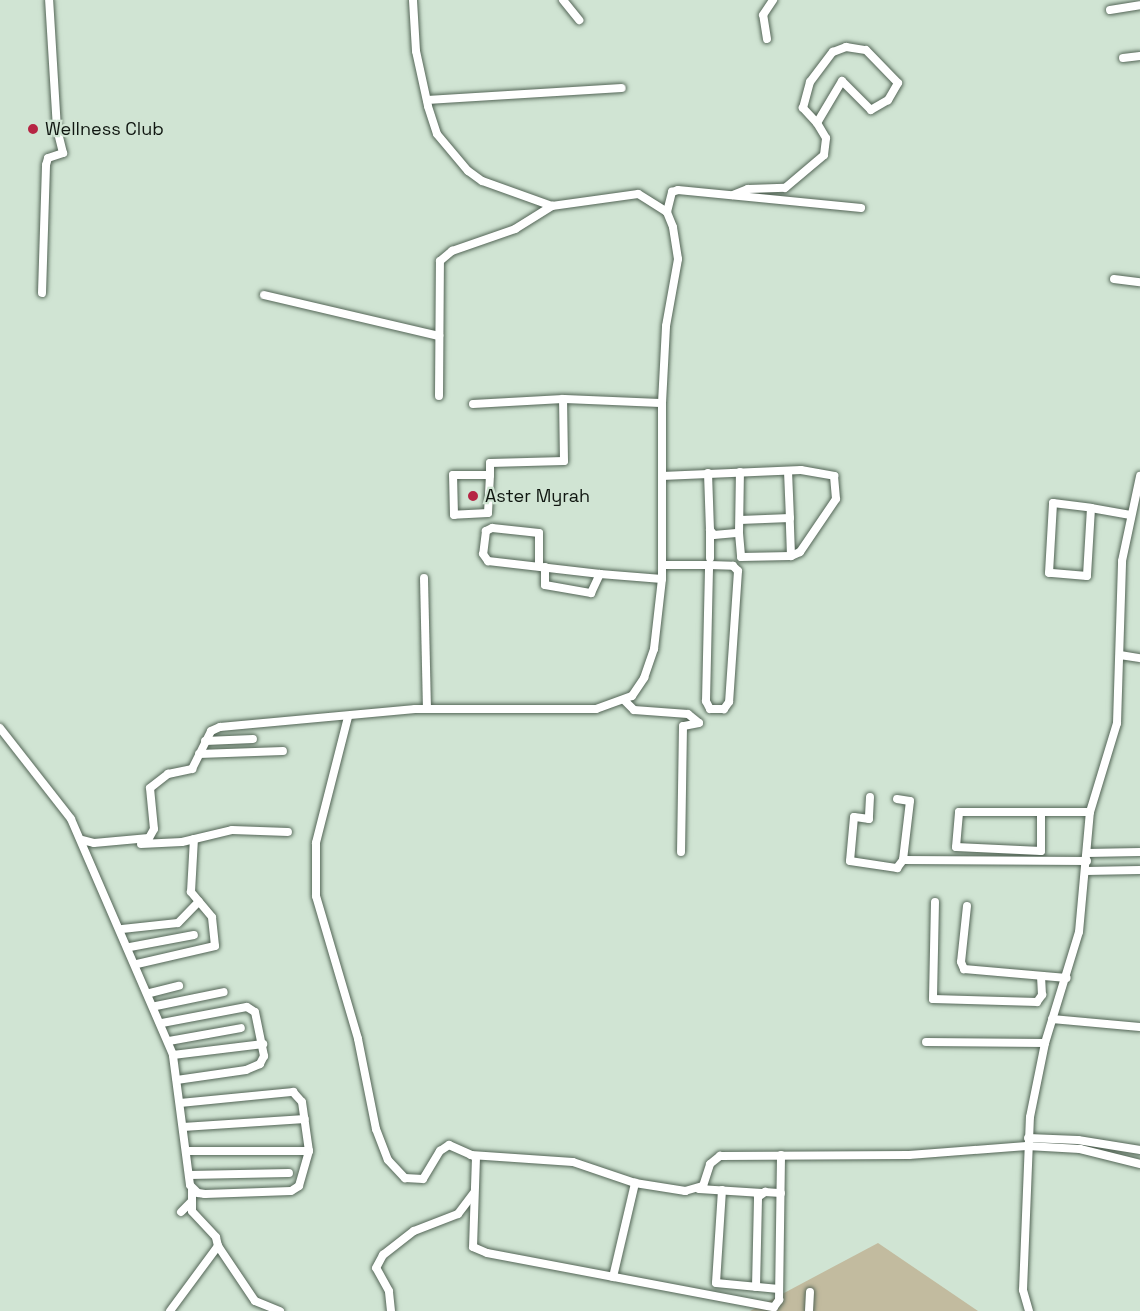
<!DOCTYPE html>
<html>
<head>
<meta charset="utf-8">
<style>
  body { margin:0 }
  #map { position:relative; width:1140px; height:1311px; overflow:hidden; background:#d0e4d3; font-family:"Space Grotesk",sans-serif }
  div>[style] { position:absolute }
  .green>* { inset:0; background:#c2bb9f }
  .roads { filter:drop-shadow(0 0 2px #536556) drop-shadow(0 0 2px #536556) }
  .minor>* { height:8px; margin:-4px; padding:0 4px; transform-origin:4px; border-radius:4px; background:#fff }
  .dots>* { width:16px; height:16px; translate:-50% -50%; box-sizing:border-box; border:3px solid #d0e4d3; border-radius:50% }
  span { translate:-50% -50%; white-space:nowrap; text-align:center; line-height:1.15; -webkit-text-stroke:4.5px #d0e4d3; paint-order:stroke }
  .poi-label { font-size:18px; color:#101711 }
  .left { translate:0 -50%; text-align:left }
</style>
</head>
<body>
<div id="map">
  <div class="green">
    <i style="clip-path:polygon(878px 1243px,978px 1311px,750px 1311px)"></i>
  </div>
  <div class="roads">
    <div class="minor">
      <i style="left:563px;top:0;width:26px;rotate:51deg"></i>
      <i style="left:1110px;top:10px;width:30px;rotate:-9deg"></i>
      <i style="left:767px;top:39px;width:24px;rotate:-99deg"></i>
      <i style="left:763px;top:15px;width:18px;rotate:-56deg"></i>
      <i style="left:846px;top:47px;width:20px;rotate:9deg"></i>
      <i style="left:866px;top:50px;width:46px;rotate:45.9deg"></i>
      <i style="left:898px;top:83px;width:20px;rotate:120deg"></i>
      <i style="left:888px;top:100px;width:20px;rotate:150deg"></i>
      <i style="left:871px;top:110px;width:41px;rotate:-135deg"></i>
      <i style="left:842px;top:81px;width:49px;rotate:120.8deg"></i>
      <i style="left:817px;top:123px;width:21px;rotate:-133deg"></i>
      <i style="left:803px;top:108px;width:27px;rotate:-75deg"></i>
      <i style="left:810px;top:82px;width:38px;rotate:-53deg"></i>
      <i style="left:833px;top:52px;width:14px;rotate:-21deg"></i>
      <i style="left:1123px;top:58px;width:17px;rotate:-7deg"></i>
      <i style="left:427px;top:100px;width:195px;rotate:-3.5deg"></i>
      <i style="left:733px;top:195px;width:16px;rotate:-22deg"></i>
      <i style="left:748px;top:189px;width:37px;rotate:-2deg"></i>
      <i style="left:785px;top:188px;width:51px;rotate:-40.2deg"></i>
      <i style="left:824px;top:155px;width:17px;rotate:-83deg"></i>
      <i style="left:826px;top:138px;width:17px;rotate:-121deg"></i>
      <i style="left:667px;top:212px;width:21px;rotate:-76deg"></i>
      <i style="left:672px;top:192px;width:6px;rotate:-18deg"></i>
      <i style="left:678px;top:190px;width:184px;rotate:5.6deg"></i>
      <i style="left:1114px;top:279px;width:26px;rotate:7deg"></i>
      <i style="left:42px;top:293px;width:128px;rotate:-88.2deg"></i>
      <i style="left:46px;top:165px;width:7px;rotate:-74deg"></i>
      <i style="left:48px;top:158px;width:16px;rotate:-18deg"></i>
      <i style="left:63px;top:153px;width:25px;rotate:-104deg"></i>
      <i style="left:57px;top:129px;width:129px;rotate:-93.5deg"></i>
      <i style="left:264px;top:295px;width:180px;rotate:13.2deg"></i>
      <i style="left:439px;top:396px;width:135px;rotate:-89.6deg"></i>
      <i style="left:440px;top:261px;width:16px;rotate:-40deg"></i>
      <i style="left:452px;top:251px;width:67px;rotate:-19.2deg"></i>
      <i style="left:515px;top:229px;width:44px;rotate:-31.9deg"></i>
      <i style="left:473px;top:404px;width:90px;rotate:-3.2deg"></i>
      <i style="left:788px;top:471px;width:47px;rotate:87.6deg"></i>
      <i style="left:708px;top:473px;width:57px;rotate:88deg"></i>
      <i style="left:710px;top:530px;width:6px;rotate:51deg"></i>
      <i style="left:714px;top:535px;width:25px;rotate:-5deg"></i>
      <i style="left:739px;top:533px;width:61px;rotate:-89.1deg"></i>
      <i style="left:490px;top:475px;width:38px;rotate:93deg"></i>
      <i style="left:488px;top:513px;width:34px;rotate:177deg"></i>
      <i style="left:454px;top:515px;width:40px;rotate:-91.4deg"></i>
      <i style="left:453px;top:475px;width:37px"></i>
      <i style="left:490px;top:475px;width:12px;rotate:-90deg"></i>
      <i style="left:490px;top:463px;width:74px;rotate:-1.5deg"></i>
      <i style="left:564px;top:461px;width:62px;rotate:-90.9deg"></i>
      <i style="left:563px;top:399px;width:99px;rotate:2.3deg"></i>
      <i style="left:662px;top:476px;width:139px;rotate:-2.5deg"></i>
      <i style="left:801px;top:470px;width:34px;rotate:10deg"></i>
      <i style="left:834px;top:476px;width:23px;rotate:85deg"></i>
      <i style="left:836px;top:499px;width:64px;rotate:124.2deg"></i>
      <i style="left:800px;top:552px;width:10px;rotate:156deg"></i>
      <i style="left:1091px;top:508px;width:68px;rotate:93.4deg"></i>
      <i style="left:1087px;top:576px;width:38px;rotate:-175deg"></i>
      <i style="left:1049px;top:573px;width:70px;rotate:-86.7deg"></i>
      <i style="left:1053px;top:503px;width:38px;rotate:7deg"></i>
      <i style="left:1091px;top:508px;width:40px;rotate:10deg"></i>
      <i style="left:739px;top:533px;width:24px;rotate:85deg"></i>
      <i style="left:741px;top:557px;width:50px;rotate:-1.1deg"></i>
      <i style="left:791px;top:556px;width:38px;rotate:-92deg"></i>
      <i style="left:790px;top:518px;width:50px;rotate:177.7deg"></i>
      <i style="left:710px;top:558px;width:28px;rotate:-90deg"></i>
      <i style="left:662px;top:565px;width:47px"></i>
      <i style="left:709px;top:565px;width:24px;rotate:2deg"></i>
      <i style="left:733px;top:566px;width:7px;rotate:45deg"></i>
      <i style="left:738px;top:571px;width:131px;rotate:93.9deg"></i>
      <i style="left:729px;top:702px;width:9px;rotate:126deg"></i>
      <i style="left:724px;top:709px;width:14px;rotate:180deg"></i>
      <i style="left:710px;top:709px;width:9px;rotate:-117deg"></i>
      <i style="left:706px;top:701px;width:136px;rotate:-88.7deg"></i>
      <i style="left:539px;top:566px;width:33px;rotate:-90deg"></i>
      <i style="left:539px;top:533px;width:47px;rotate:-173.9deg"></i>
      <i style="left:492px;top:528px;width:7px;rotate:153deg"></i>
      <i style="left:486px;top:531px;width:23px;rotate:97deg"></i>
      <i style="left:483px;top:554px;width:9px;rotate:54deg"></i>
      <i style="left:488px;top:561px;width:113px;rotate:6.6deg"></i>
      <i style="left:600px;top:574px;width:62px;rotate:4.6deg"></i>
      <i style="left:545px;top:567px;width:18px;rotate:90deg"></i>
      <i style="left:545px;top:585px;width:47px;rotate:9.9deg"></i>
      <i style="left:591px;top:593px;width:21px;rotate:-65deg"></i>
      <i style="left:424px;top:578px;width:131px;rotate:88.7deg"></i>
      <i style="left:1120px;top:655px;width:20px;rotate:9deg"></i>
      <i style="left:624px;top:700px;width:14px;rotate:45deg"></i>
      <i style="left:634px;top:710px;width:54px;rotate:4.2deg"></i>
      <i style="left:688px;top:714px;width:14px;rotate:39deg"></i>
      <i style="left:699px;top:723px;width:16px;rotate:169deg"></i>
      <i style="left:683px;top:726px;width:126px;rotate:90.9deg"></i>
      <i style="left:348px;top:717px;width:130px;rotate:104.3deg"></i>
      <i style="left:316px;top:843px;width:53px;rotate:90deg"></i>
      <i style="left:316px;top:896px;width:149px;rotate:73.6deg"></i>
      <i style="left:358px;top:1039px;width:92px;rotate:78.7deg"></i>
      <i style="left:376px;top:1129px;width:33px;rotate:69deg"></i>
      <i style="left:388px;top:1160px;width:25px;rotate:47deg"></i>
      <i style="left:405px;top:1178px;width:18px;rotate:3deg"></i>
      <i style="left:423px;top:1179px;width:33px;rotate:-59deg"></i>
      <i style="left:440px;top:1151px;width:11px;rotate:-34deg"></i>
      <i style="left:449px;top:1145px;width:24px;rotate:24deg"></i>
      <i style="left:471px;top:1155px;width:102px;rotate:3.9deg"></i>
      <i style="left:573px;top:1162px;width:65px;rotate:18.7deg"></i>
      <i style="left:635px;top:1183px;width:51px;rotate:9.1deg"></i>
      <i style="left:685px;top:1191px;width:19px;rotate:-16deg"></i>
      <i style="left:703px;top:1186px;width:23px;rotate:-72deg"></i>
      <i style="left:710px;top:1164px;width:13px;rotate:-39deg"></i>
      <i style="left:720px;top:1156px;width:189px;rotate:-0.3deg"></i>
      <i style="left:909px;top:1155px;width:118px;rotate:-4.4deg"></i>
      <i style="left:1027px;top:1146px;width:53px;rotate:3.2deg"></i>
      <i style="left:1080px;top:1149px;width:62px;rotate:14deg"></i>
      <i style="left:0;top:728px;width:115px;rotate:52deg"></i>
      <i style="left:71px;top:819px;width:257px;rotate:66.6deg"></i>
      <i style="left:205px;top:741px;width:48px;rotate:-2.4deg"></i>
      <i style="left:199px;top:754px;width:84px;rotate:-2deg"></i>
      <i style="left:870px;top:797px;width:22px;rotate:93deg"></i>
      <i style="left:869px;top:819px;width:15px;rotate:-172deg"></i>
      <i style="left:854px;top:817px;width:44px;rotate:95.2deg"></i>
      <i style="left:850px;top:861px;width:48px;rotate:8.5deg"></i>
      <i style="left:897px;top:868px;width:10px;rotate:-53deg"></i>
      <i style="left:897px;top:799px;width:13px;rotate:9deg"></i>
      <i style="left:910px;top:801px;width:59px;rotate:96.8deg"></i>
      <i style="left:903px;top:860px;width:184px;rotate:0.3deg"></i>
      <i style="left:1041px;top:812px;width:39px;rotate:90deg"></i>
      <i style="left:1041px;top:851px;width:85px;rotate:-177.3deg"></i>
      <i style="left:956px;top:847px;width:35px;rotate:-85deg"></i>
      <i style="left:959px;top:812px;width:131px"></i>
      <i style="left:82px;top:840px;width:12px;rotate:14deg"></i>
      <i style="left:94px;top:843px;width:55px;rotate:-5.2deg"></i>
      <i style="left:149px;top:838px;width:10px;rotate:-61deg"></i>
      <i style="left:154px;top:829px;width:41px;rotate:-95.6deg"></i>
      <i style="left:150px;top:788px;width:23px;rotate:-38deg"></i>
      <i style="left:168px;top:774px;width:25px;rotate:-12deg"></i>
      <i style="left:192px;top:769px;width:42px;rotate:-63.4deg"></i>
      <i style="left:211px;top:731px;width:10px;rotate:-24deg"></i>
      <i style="left:220px;top:727px;width:196px;rotate:-5.3deg"></i>
      <i style="left:415px;top:709px;width:181px"></i>
      <i style="left:596px;top:709px;width:38px;rotate:-20deg"></i>
      <i style="left:632px;top:696px;width:22px;rotate:-56deg"></i>
      <i style="left:644px;top:678px;width:31px;rotate:-71deg"></i>
      <i style="left:654px;top:649px;width:70px;rotate:-83.5deg"></i>
      <i style="left:662px;top:579px;width:176px;rotate:-90deg"></i>
      <i style="left:662px;top:403px;width:77px;rotate:-87deg"></i>
      <i style="left:666px;top:326px;width:68px;rotate:-79.8deg"></i>
      <i style="left:678px;top:259px;width:32px;rotate:-99deg"></i>
      <i style="left:673px;top:227px;width:16px;rotate:-112deg"></i>
      <i style="left:667px;top:212px;width:34px;rotate:-148deg"></i>
      <i style="left:638px;top:194px;width:87px;rotate:172.1deg"></i>
      <i style="left:552px;top:206px;width:74px;rotate:-160.3deg"></i>
      <i style="left:482px;top:181px;width:17px;rotate:-144deg"></i>
      <i style="left:468px;top:171px;width:48px;rotate:-130deg"></i>
      <i style="left:437px;top:134px;width:29px;rotate:-108deg"></i>
      <i style="left:428px;top:106px;width:56px;rotate:-102.3deg"></i>
      <i style="left:416px;top:51px;width:51px;rotate:-93.4deg"></i>
      <i style="left:141px;top:844px;width:41px;rotate:-2.8deg"></i>
      <i style="left:182px;top:842px;width:51px;rotate:-13.5deg"></i>
      <i style="left:232px;top:830px;width:56px;rotate:2deg"></i>
      <i style="left:1087px;top:853px;width:53px;rotate:-1.1deg"></i>
      <i style="left:1086px;top:871px;width:54px;rotate:-1.1deg"></i>
      <i style="left:935px;top:902px;width:97px;rotate:91.2deg"></i>
      <i style="left:933px;top:999px;width:104px;rotate:1.7deg"></i>
      <i style="left:1037px;top:1002px;width:9px;rotate:-54deg"></i>
      <i style="left:1042px;top:995px;width:19px;rotate:-93deg"></i>
      <i style="left:967px;top:906px;width:56px;rotate:96.1deg"></i>
      <i style="left:961px;top:962px;width:8px;rotate:67deg"></i>
      <i style="left:964px;top:969px;width:103px;rotate:5deg"></i>
      <i style="left:122px;top:929px;width:56px;rotate:-6.1deg"></i>
      <i style="left:178px;top:923px;width:30px;rotate:-46deg"></i>
      <i style="left:130px;top:947px;width:65px;rotate:-10.6deg"></i>
      <i style="left:137px;top:964px;width:80px;rotate:-13deg"></i>
      <i style="left:215px;top:946px;width:29px;rotate:-96deg"></i>
      <i style="left:212px;top:917px;width:33px;rotate:-130deg"></i>
      <i style="left:191px;top:892px;width:53px;rotate:-86.8deg"></i>
      <i style="left:150px;top:993px;width:30px;rotate:-14deg"></i>
      <i style="left:156px;top:1006px;width:69px;rotate:-11.6deg"></i>
      <i style="left:1052px;top:1019px;width:88px;rotate:5.2deg"></i>
      <i style="left:162px;top:1023px;width:86px;rotate:-10.7deg"></i>
      <i style="left:247px;top:1007px;width:9px;rotate:32deg"></i>
      <i style="left:255px;top:1012px;width:45px;rotate:78.4deg"></i>
      <i style="left:264px;top:1056px;width:9px;rotate:117deg"></i>
      <i style="left:260px;top:1064px;width:15px;rotate:157deg"></i>
      <i style="left:246px;top:1070px;width:70px;rotate:171.8deg"></i>
      <i style="left:169px;top:1041px;width:73px;rotate:-10.2deg"></i>
      <i style="left:926px;top:1042px;width:119px;rotate:0.5deg"></i>
      <i style="left:180px;top:1103px;width:114px;rotate:-5.6deg"></i>
      <i style="left:293px;top:1092px;width:13px;rotate:48deg"></i>
      <i style="left:302px;top:1102px;width:49px;rotate:81.9deg"></i>
      <i style="left:309px;top:1151px;width:36px;rotate:106deg"></i>
      <i style="left:299px;top:1186px;width:9px;rotate:148deg"></i>
      <i style="left:291px;top:1191px;width:86px;rotate:178deg"></i>
      <i style="left:205px;top:1194px;width:7px;rotate:-172deg"></i>
      <i style="left:198px;top:1193px;width:11px;rotate:-135deg"></i>
      <i style="left:190px;top:1185px;width:131px;rotate:-97.5deg"></i>
      <i style="left:173px;top:1055px;width:91px;rotate:-7deg"></i>
      <i style="left:183px;top:1127px;width:122px;rotate:-3.8deg"></i>
      <i style="left:1028px;top:1138px;width:50px;rotate:2.3deg"></i>
      <i style="left:1078px;top:1140px;width:63px;rotate:9.2deg"></i>
      <i style="left:186px;top:1151px;width:123px"></i>
      <i style="left:471px;top:1155px;width:5px;rotate:22deg"></i>
      <i style="left:476px;top:1157px;width:90px;rotate:91.9deg"></i>
      <i style="left:473px;top:1247px;width:15px;rotate:23deg"></i>
      <i style="left:487px;top:1253px;width:292px;rotate:10.7deg"></i>
      <i style="left:774px;top:1307px;width:9px;rotate:-54deg"></i>
      <i style="left:779px;top:1300px;width:145px;rotate:-89.2deg"></i>
      <i style="left:189px;top:1175px;width:100px;rotate:-1.1deg"></i>
      <i style="left:699px;top:1189px;width:63px;rotate:3.6deg"></i>
      <i style="left:722px;top:1190px;width:93px;rotate:93.7deg"></i>
      <i style="left:716px;top:1283px;width:63px;rotate:5.4deg"></i>
      <i style="left:181px;top:1212px;width:14px;rotate:-45deg"></i>
      <i style="left:218px;top:1246px;width:66px;rotate:56.1deg"></i>
      <i style="left:255px;top:1301px;width:27px;rotate:22deg"></i>
      <i style="left:613px;top:1277px;width:97px;rotate:-76.8deg"></i>
      <i style="left:756px;top:1287px;width:90px;rotate:-88.7deg"></i>
      <i style="left:758px;top:1197px;width:9px;rotate:-36deg"></i>
      <i style="left:765px;top:1192px;width:16px;rotate:4deg"></i>
      <i style="left:170px;top:1311px;width:81px;rotate:-53.6deg"></i>
      <i style="left:218px;top:1246px;width:9px;rotate:-103deg"></i>
      <i style="left:216px;top:1237px;width:35px;rotate:-133deg"></i>
      <i style="left:192px;top:1211px;width:22px;rotate:-90deg"></i>
      <i style="left:391px;top:1311px;width:20px;rotate:-96deg"></i>
      <i style="left:389px;top:1291px;width:26px;rotate:-119deg"></i>
      <i style="left:376px;top:1268px;width:15px;rotate:-62deg"></i>
      <i style="left:383px;top:1255px;width:39px;rotate:-38deg"></i>
      <i style="left:414px;top:1231px;width:47px;rotate:-21.1deg"></i>
      <i style="left:458px;top:1214px;width:26px;rotate:-53deg"></i>
      <i style="left:809px;top:1311px;width:19px;rotate:-87deg"></i>
      <i style="left:1029px;top:1311px;width:22px;rotate:-106deg"></i>
      <i style="left:1023px;top:1290px;width:173px;rotate:-87.7deg"></i>
      <i style="left:1030px;top:1117px;width:76px;rotate:-78.5deg"></i>
      <i style="left:1045px;top:1043px;width:116px;rotate:-73deg"></i>
      <i style="left:1079px;top:932px;width:121px;rotate:-84.8deg"></i>
      <i style="left:1090px;top:812px;width:93px;rotate:-73.1deg"></i>
      <i style="left:1117px;top:723px;width:162px;rotate:-88.2deg"></i>
      <i style="left:1122px;top:561px;width:87px;rotate:-78deg"></i>
    </div>
  </div>
  <div class="dots">
    <i style="left:33px;top:129px;background:#b62443"></i>
    <i style="left:473px;top:496px;background:#b62443"></i>
  </div>
  <div class="poi-label">
    <span class="left" style="left:45px;top:129px">Wellness Club</span>
    <span class="left" style="left:485px;top:496px">Aster Myrah</span>
  </div>
</div>
</body>
</html>
